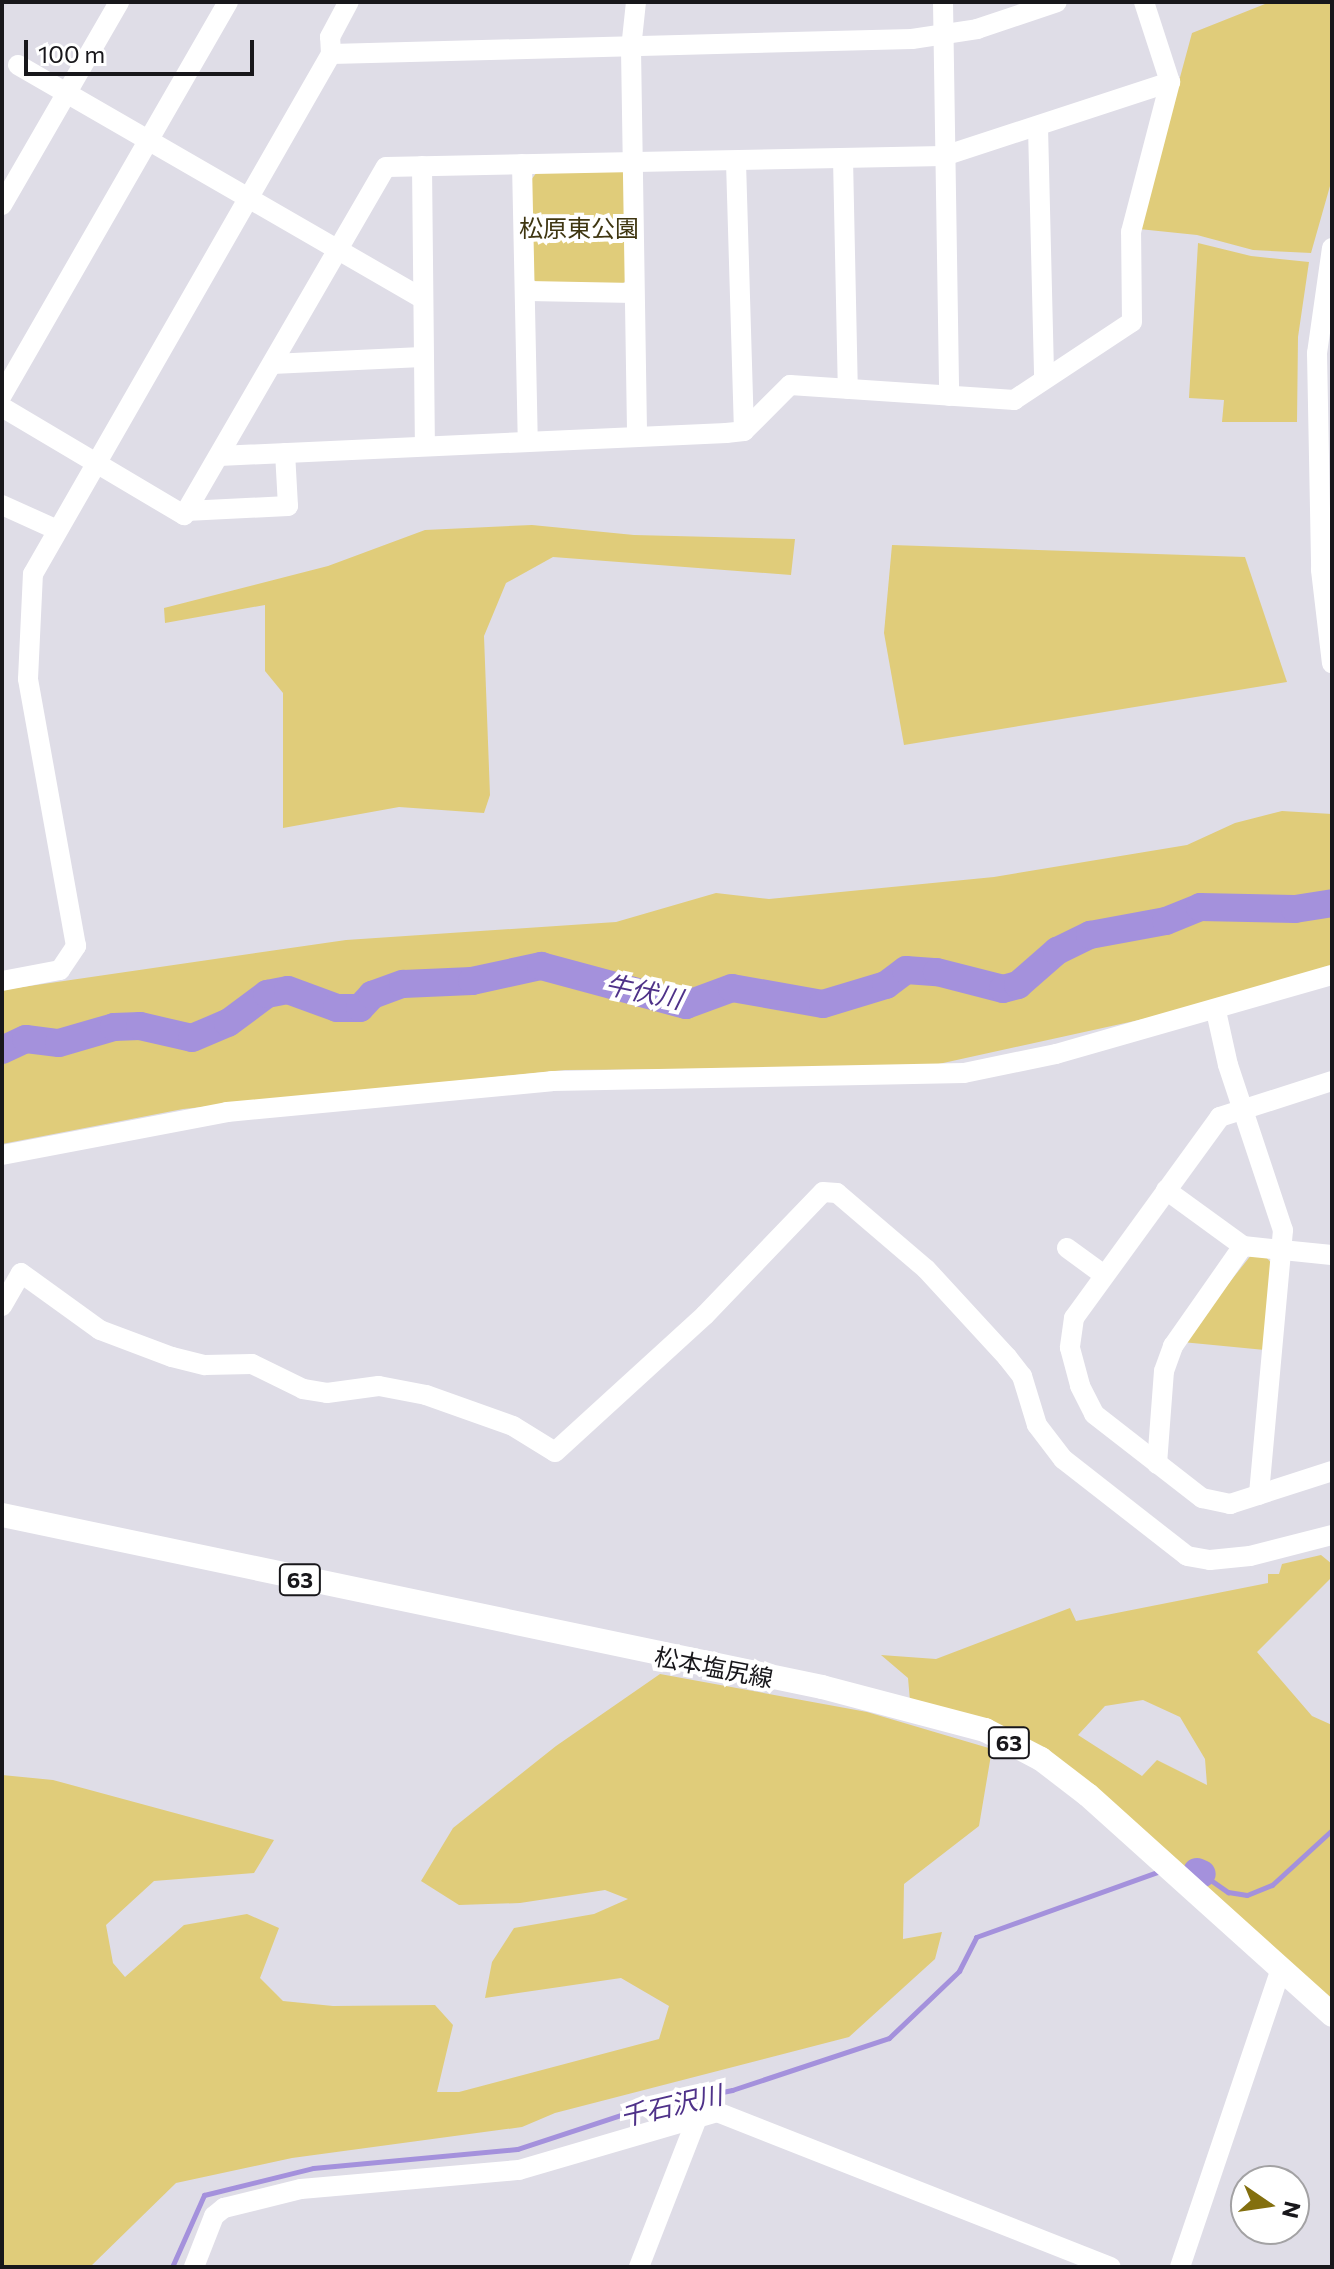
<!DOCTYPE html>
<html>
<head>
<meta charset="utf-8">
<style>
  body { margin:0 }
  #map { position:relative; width:1334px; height:2269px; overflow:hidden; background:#dfdde7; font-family:Commissioner,"Noto Sans JP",sans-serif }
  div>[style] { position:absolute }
  .green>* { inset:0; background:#e0cc7a }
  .stream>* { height:5px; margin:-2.5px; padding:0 2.5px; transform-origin:2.5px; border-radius:2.5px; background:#a491dc }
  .river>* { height:28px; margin:-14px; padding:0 14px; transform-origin:14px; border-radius:14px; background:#a491dc }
  .minor>* { height:20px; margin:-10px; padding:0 10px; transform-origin:10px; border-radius:10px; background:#fff }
  .major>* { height:24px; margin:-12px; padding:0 12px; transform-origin:12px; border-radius:12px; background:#fff }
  span { translate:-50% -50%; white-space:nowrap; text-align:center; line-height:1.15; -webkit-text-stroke:8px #fff; paint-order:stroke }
  .shield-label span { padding:2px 6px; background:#fff; border:2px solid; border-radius:6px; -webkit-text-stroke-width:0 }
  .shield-label { font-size:22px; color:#18171b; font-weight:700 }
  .park-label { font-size:24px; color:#3f3611 }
  .street-label { font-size:24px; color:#18171b }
  .water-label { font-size:26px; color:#4f3289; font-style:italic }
  .frame { position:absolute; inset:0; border:4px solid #18171b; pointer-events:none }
  .north { position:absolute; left:1230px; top:2165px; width:80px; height:80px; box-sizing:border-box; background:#fff; border:2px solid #a3a2a4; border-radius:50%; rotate:103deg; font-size:22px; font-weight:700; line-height:32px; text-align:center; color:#18171b }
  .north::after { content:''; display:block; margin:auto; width:28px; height:36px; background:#836f0e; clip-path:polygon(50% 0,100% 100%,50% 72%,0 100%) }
  .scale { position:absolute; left:24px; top:40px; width:230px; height:36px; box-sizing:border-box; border:4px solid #18171b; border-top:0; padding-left:10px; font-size:24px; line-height:28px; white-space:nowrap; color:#18171b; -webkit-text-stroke:6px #fff; paint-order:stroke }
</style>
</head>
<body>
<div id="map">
  <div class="green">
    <i style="clip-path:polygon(1270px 2px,1332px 2px,1332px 179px,1311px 253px,1253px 250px,1197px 235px,1139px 229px,1192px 33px)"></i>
    <i style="clip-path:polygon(620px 170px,626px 174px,627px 280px,622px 284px,540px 286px,534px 280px,531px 180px,537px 172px)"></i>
    <i style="clip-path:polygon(1198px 243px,1251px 256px,1309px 262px,1298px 337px,1297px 422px,1222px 422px,1224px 400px,1189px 398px)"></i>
    <i style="clip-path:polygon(532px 525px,634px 535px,795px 539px,791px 575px,553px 557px,506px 583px,484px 636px,490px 795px,484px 813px,399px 807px,283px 828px,283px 693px,265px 671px,265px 605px,165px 623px,164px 608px,328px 566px,425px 530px)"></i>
    <i style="clip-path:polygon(892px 545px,1245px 557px,1287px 682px,904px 745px,884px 633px)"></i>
    <i style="clip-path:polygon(1282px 811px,1332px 814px,1332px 966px,1189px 1009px,925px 1067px,565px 1070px,183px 1109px,2px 1144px,2px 990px,346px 940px,616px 922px,716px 893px,769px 899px,994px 877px,1187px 845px,1235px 823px)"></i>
    <i style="clip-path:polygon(1252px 1254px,1266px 1257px,1273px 1265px,1265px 1350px,1182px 1342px)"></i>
    <i style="clip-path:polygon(evenodd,1321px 1555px,1332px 1564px,1332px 1577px,1257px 1652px,1312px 1716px,1332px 1725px,1332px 2002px,1071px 1770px,910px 1701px,908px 1678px,881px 1655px,936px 1659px,1070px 1608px,1076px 1621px,1268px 1583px,1268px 1574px,1279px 1574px,1282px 1564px,1321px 1555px,1143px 1700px,1180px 1717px,1205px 1759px,1207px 1785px,1157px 1760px,1142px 1776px,1078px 1735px,1105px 1706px,1143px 1700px)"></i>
    <i style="clip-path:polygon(660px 1674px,867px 1712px,992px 1749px,979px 1826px,904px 1884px,903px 1939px,942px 1932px,935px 1959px,849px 2037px,555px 2113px,522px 2127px,292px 2158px,176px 2183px,90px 2267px,2px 2267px,2px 1775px,53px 1780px,274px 1840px,254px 1873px,154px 1881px,106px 1925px,113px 1963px,125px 1977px,184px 1925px,247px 1914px,279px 1928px,260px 1978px,283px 2001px,333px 2006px,435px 2005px,453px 2025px,437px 2092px,459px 2092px,659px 2039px,669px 2006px,621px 1978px,485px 1998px,492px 1962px,514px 1928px,594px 1914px,628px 1899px,605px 1890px,520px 1903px,459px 1905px,421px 1881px,453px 1828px,556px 1746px)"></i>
  </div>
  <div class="stream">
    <i style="left:1202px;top:1874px;width:32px;rotate:35deg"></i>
    <i style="left:1228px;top:1892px;width:19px;rotate:9deg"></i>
    <i style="left:1247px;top:1895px;width:27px;rotate:-22deg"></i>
    <i style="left:1272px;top:1885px;width:81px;rotate:-42.5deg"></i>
    <i style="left:172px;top:2267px;width:79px;rotate:-66deg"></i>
    <i style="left:204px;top:2195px;width:112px;rotate:-13.9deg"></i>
    <i style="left:313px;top:2168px;width:205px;rotate:-5.3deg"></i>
    <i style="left:517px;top:2149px;width:132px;rotate:-18.2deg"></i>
    <i style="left:642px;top:2108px;width:92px;rotate:-11.3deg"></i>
    <i style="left:732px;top:2090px;width:165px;rotate:-18.3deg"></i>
    <i style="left:889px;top:2038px;width:97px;rotate:-43.7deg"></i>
    <i style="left:959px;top:1971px;width:38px;rotate:-63deg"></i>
    <i style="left:976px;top:1937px;width:193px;rotate:-19.7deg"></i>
  </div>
  <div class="river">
    <i style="left:2px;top:1050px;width:26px;rotate:-25deg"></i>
    <i style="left:26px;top:1039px;width:33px;rotate:7deg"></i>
    <i style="left:59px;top:1043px;width:57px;rotate:-16.2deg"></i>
    <i style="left:114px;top:1027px;width:26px;rotate:-2deg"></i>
    <i style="left:140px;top:1026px;width:53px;rotate:13deg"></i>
    <i style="left:192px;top:1038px;width:39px;rotate:-23deg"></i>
    <i style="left:228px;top:1023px;width:49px;rotate:-36.6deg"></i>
    <i style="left:267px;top:994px;width:21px;rotate:-11deg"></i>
    <i style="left:288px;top:990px;width:52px;rotate:20.2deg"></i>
    <i style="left:337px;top:1008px;width:23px"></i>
    <i style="left:360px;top:1008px;width:18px;rotate:-47deg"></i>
    <i style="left:372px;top:995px;width:33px;rotate:-20deg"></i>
    <i style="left:403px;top:984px;width:69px;rotate:-2.5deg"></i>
    <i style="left:472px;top:981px;width:71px;rotate:-12.3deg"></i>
    <i style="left:541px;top:966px;width:150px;rotate:15.1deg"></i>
    <i style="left:686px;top:1005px;width:49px;rotate:-20.3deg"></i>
    <i style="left:732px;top:988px;width:92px;rotate:10deg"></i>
    <i style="left:823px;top:1004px;width:66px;rotate:-16.8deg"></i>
    <i style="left:886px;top:985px;width:25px;rotate:-37deg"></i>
    <i style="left:906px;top:970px;width:31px;rotate:4deg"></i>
    <i style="left:937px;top:972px;width:68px;rotate:14.4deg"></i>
    <i style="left:1003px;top:989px;width:16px;rotate:-15deg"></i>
    <i style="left:1018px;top:985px;width:52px;rotate:-41.1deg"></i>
    <i style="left:1057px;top:951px;width:37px;rotate:-26deg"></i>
    <i style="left:1090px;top:935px;width:77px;rotate:-10.4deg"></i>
    <i style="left:1166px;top:921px;width:37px;rotate:-22deg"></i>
    <i style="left:1200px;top:907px;width:95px;rotate:1.2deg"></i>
    <i style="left:1295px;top:909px;width:37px;rotate:-9deg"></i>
    <i style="left:1197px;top:1872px;width:5px;rotate:22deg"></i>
  </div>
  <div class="minor">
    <i style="left:636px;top:2px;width:47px;rotate:96.1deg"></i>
    <i style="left:631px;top:49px;width:387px;rotate:89.1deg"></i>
    <i style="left:943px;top:2px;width:394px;rotate:89.1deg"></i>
    <i style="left:331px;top:54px;width:581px;rotate:-1.48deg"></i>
    <i style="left:912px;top:39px;width:66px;rotate:-8.7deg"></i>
    <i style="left:977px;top:29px;width:84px;rotate:-18.6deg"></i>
    <i style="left:18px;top:65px;width:466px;rotate:30deg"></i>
    <i style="left:1038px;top:127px;width:251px;rotate:88.6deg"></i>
    <i style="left:843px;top:158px;width:231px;rotate:88.8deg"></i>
    <i style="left:736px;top:162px;width:269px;rotate:88.3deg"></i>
    <i style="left:522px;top:164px;width:277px;rotate:88.8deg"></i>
    <i style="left:422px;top:166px;width:280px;rotate:89.4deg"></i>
    <i style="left:2px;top:205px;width:234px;rotate:-60deg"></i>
    <i style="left:1332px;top:248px;width:106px;rotate:98.1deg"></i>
    <i style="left:1317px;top:353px;width:217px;rotate:88.9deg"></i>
    <i style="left:1321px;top:570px;width:94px;rotate:83.3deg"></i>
    <i style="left:528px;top:291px;width:106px;rotate:1.1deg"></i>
    <i style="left:272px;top:364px;width:150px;rotate:-2.7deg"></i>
    <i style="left:2px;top:395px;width:453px;rotate:-60.1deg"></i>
    <i style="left:2px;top:407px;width:212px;rotate:30.7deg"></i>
    <i style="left:184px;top:515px;width:402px;rotate:-59.9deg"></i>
    <i style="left:386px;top:167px;width:558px;rotate:-1.13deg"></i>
    <i style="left:944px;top:156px;width:238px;rotate:-18.1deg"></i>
    <i style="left:219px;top:456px;width:508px;rotate:-2.6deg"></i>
    <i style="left:726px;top:433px;width:18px;rotate:-6deg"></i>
    <i style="left:744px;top:431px;width:65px;rotate:-45deg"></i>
    <i style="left:790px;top:385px;width:225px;rotate:3.8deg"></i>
    <i style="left:1014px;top:400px;width:141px;rotate:-33.5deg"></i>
    <i style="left:1132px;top:322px;width:90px;rotate:-90.6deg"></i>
    <i style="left:1131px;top:232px;width:155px;rotate:-75.4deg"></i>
    <i style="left:1170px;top:82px;width:84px;rotate:-108deg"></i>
    <i style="left:2px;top:505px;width:58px;rotate:24.4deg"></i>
    <i style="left:186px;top:511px;width:102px;rotate:-2.8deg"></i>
    <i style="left:288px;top:506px;width:53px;rotate:-93.2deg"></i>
    <i style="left:2px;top:981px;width:59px;rotate:-10.7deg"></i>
    <i style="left:60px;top:970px;width:29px;rotate:-56deg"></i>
    <i style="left:76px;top:946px;width:271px;rotate:-100.2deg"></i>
    <i style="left:28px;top:679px;width:105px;rotate:-87.3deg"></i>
    <i style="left:33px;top:574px;width:599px;rotate:-60.18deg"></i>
    <i style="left:331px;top:54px;width:17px;rotate:-93deg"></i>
    <i style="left:330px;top:37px;width:40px;rotate:-62deg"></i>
    <i style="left:1216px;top:1011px;width:55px;rotate:77.5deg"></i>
    <i style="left:1228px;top:1065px;width:174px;rotate:71.6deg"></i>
    <i style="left:1283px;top:1230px;width:266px;rotate:95.2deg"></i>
    <i style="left:1332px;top:1081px;width:118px;rotate:162.2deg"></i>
    <i style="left:1220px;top:1117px;width:248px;rotate:126deg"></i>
    <i style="left:1074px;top:1318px;width:30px;rotate:98deg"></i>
    <i style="left:1070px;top:1348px;width:39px;rotate:75deg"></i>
    <i style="left:1080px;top:1386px;width:31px;rotate:63deg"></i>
    <i style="left:1094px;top:1414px;width:137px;rotate:37.9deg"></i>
    <i style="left:1202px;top:1498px;width:29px;rotate:12deg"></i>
    <i style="left:1230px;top:1504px;width:107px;rotate:-17.9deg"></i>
    <i style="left:2px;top:1155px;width:229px;rotate:-10.8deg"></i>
    <i style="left:227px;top:1112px;width:326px;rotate:-5.4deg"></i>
    <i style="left:552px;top:1081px;width:412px;rotate:-1.1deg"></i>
    <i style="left:964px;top:1073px;width:94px;rotate:-11.7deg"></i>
    <i style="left:1056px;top:1054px;width:287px;rotate:-16deg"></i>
    <i style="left:1166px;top:1190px;width:95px;rotate:36deg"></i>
    <i style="left:1243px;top:1246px;width:89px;rotate:5.8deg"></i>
    <i style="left:1067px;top:1248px;width:46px;rotate:36.1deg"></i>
    <i style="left:2px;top:1306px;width:38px;rotate:-60deg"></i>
    <i style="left:21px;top:1273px;width:97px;rotate:35.8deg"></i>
    <i style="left:100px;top:1330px;width:77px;rotate:20.6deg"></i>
    <i style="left:172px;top:1357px;width:34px;rotate:14deg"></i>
    <i style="left:205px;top:1365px;width:47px;rotate:-1.2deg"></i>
    <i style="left:252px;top:1364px;width:57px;rotate:26.1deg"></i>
    <i style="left:303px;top:1389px;width:24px;rotate:9deg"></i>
    <i style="left:327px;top:1393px;width:52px;rotate:-7.7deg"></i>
    <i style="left:379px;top:1386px;width:48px;rotate:10.8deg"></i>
    <i style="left:426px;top:1395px;width:92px;rotate:19.6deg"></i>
    <i style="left:513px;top:1426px;width:49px;rotate:31.8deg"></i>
    <i style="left:555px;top:1452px;width:203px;rotate:-42.4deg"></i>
    <i style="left:705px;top:1315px;width:170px;rotate:-46.2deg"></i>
    <i style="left:823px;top:1192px;width:14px;rotate:4deg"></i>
    <i style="left:837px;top:1193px;width:117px;rotate:40.5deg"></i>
    <i style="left:926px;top:1269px;width:120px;rotate:47.4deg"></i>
    <i style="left:1007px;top:1357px;width:24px;rotate:52deg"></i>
    <i style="left:1022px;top:1376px;width:51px;rotate:73deg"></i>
    <i style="left:1037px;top:1425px;width:43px;rotate:52.6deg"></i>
    <i style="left:1063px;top:1459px;width:157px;rotate:38deg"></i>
    <i style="left:1187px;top:1556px;width:23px;rotate:10deg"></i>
    <i style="left:1210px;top:1560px;width:40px;rotate:-5.7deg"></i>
    <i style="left:1250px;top:1556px;width:85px;rotate:-14.4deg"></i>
    <i style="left:1157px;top:1464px;width:93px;rotate:-85.7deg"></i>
    <i style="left:1164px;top:1371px;width:27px;rotate:-70deg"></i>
    <i style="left:1173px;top:1346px;width:122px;rotate:-55deg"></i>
    <i style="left:194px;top:2267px;width:55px;rotate:-68.6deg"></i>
    <i style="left:214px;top:2216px;width:13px;rotate:-39deg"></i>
    <i style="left:224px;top:2208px;width:79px;rotate:-13.9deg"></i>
    <i style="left:301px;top:2189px;width:219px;rotate:-5deg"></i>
    <i style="left:519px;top:2170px;width:206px;rotate:-16.3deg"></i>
    <i style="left:717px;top:2112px;width:423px;rotate:21.5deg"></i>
    <i style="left:639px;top:2267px;width:162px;rotate:-68.7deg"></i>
    <i style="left:1180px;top:2267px;width:316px;rotate:-71.3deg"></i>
  </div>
  <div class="major">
    <i style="left:2px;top:1515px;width:838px;rotate:11.85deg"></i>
    <i style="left:822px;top:1687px;width:169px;rotate:14.8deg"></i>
    <i style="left:985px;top:1730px;width:63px;rotate:27.4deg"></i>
    <i style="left:1041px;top:1759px;width:59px;rotate:37.5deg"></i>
    <i style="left:1088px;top:1795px;width:329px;rotate:42deg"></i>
  </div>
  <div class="shield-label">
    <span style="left:300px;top:1580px">63</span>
    <span style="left:1009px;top:1743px">63</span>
  </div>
  <div class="park-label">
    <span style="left:579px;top:228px">松原東公園</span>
  </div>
  <div class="street-label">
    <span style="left:714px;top:1667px;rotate:11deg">松本塩尻線</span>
  </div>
  <div class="water-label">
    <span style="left:644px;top:991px;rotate:12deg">牛伏川</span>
    <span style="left:671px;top:2105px;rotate:-13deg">千石沢川</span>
  </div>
  <div class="frame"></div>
  <div class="north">N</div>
  <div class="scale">100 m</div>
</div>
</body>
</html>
